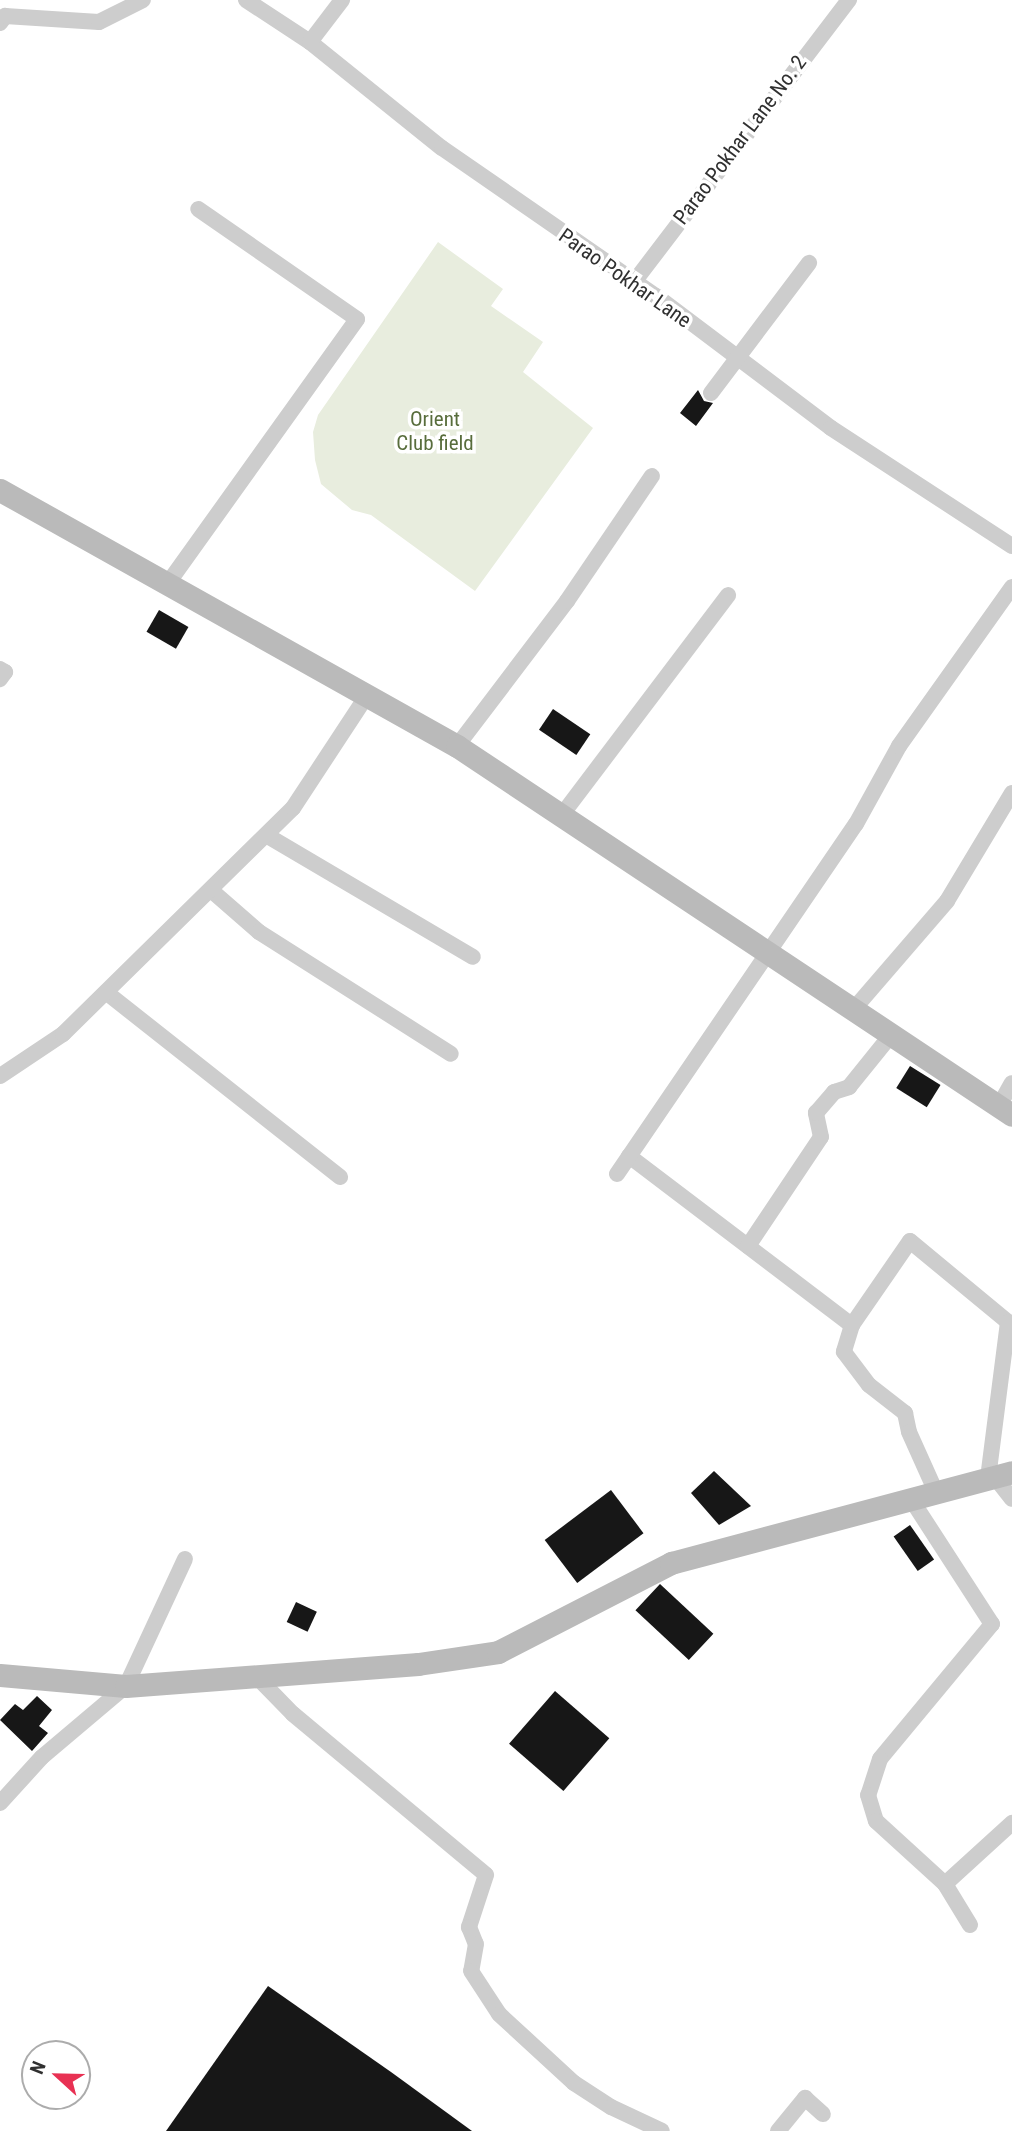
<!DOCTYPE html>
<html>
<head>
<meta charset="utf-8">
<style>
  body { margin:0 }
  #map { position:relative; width:1012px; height:2131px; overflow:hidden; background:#fff; font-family:"Roboto Condensed",sans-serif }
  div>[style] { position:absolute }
  .green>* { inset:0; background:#e8edde }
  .building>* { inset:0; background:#171717; transform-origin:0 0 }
  .minor>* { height:16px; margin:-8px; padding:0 8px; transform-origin:8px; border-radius:8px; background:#cdcdcd }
  .secondary>* { height:23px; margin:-11.5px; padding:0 11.5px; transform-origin:11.5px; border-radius:11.5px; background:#bababa }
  span { translate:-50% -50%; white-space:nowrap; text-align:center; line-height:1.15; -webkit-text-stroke:7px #fff; paint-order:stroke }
  .street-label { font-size:21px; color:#303030 }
  .park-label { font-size:21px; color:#586d3c }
  .north { position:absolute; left:21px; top:2040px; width:70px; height:70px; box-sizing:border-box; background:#fff; border:2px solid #acacac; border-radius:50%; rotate:292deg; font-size:19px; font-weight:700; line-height:28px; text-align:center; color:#303030 }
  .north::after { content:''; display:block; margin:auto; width:24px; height:32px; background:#e83153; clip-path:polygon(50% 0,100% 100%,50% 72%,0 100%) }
</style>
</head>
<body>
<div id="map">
  <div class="green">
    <i style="clip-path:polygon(438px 242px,503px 289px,491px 306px,543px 342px,523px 372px,593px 428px,475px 591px,371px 515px,352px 510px,321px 484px,315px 460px,313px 432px,318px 415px)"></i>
  </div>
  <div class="building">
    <i style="clip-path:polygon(698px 390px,704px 401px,713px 403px,696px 426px,680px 413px)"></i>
    <i style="left:159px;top:610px;width:34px;height:25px;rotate:30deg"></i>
    <i style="left:553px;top:709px;width:45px;height:25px;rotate:34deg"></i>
    <i style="left:910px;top:1066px;width:36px;height:26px;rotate:32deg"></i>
    <i style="clip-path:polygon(714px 1471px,751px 1506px,719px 1525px,691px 1493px)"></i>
    <i style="left:611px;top:1490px;width:54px;height:83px;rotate:53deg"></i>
    <i style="left:910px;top:1525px;width:42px;height:20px;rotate:55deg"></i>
    <i style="left:660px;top:1584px;width:73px;height:36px;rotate:43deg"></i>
    <i style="left:296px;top:1602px;width:23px;height:22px;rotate:25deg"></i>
    <i style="left:555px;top:1691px;width:72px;height:70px;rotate:41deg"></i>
    <i style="clip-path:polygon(37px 1696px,52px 1710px,39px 1726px,48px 1733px,32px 1751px,0 1720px,15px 1704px,23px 1710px)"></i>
    <i style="clip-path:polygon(268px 1986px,391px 2072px,472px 2131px,166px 2131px)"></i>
  </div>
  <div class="minor">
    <i style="left:246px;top:0;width:77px;rotate:33.3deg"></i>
    <i style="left:310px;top:42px;width:169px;rotate:38.8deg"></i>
    <i style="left:442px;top:148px;width:260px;rotate:34.7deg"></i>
    <i style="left:656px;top:296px;width:219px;rotate:37deg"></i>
    <i style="left:831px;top:428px;width:216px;rotate:33.1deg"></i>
    <i style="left:0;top:23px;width:9px;rotate:-54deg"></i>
    <i style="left:5px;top:16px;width:94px;rotate:3.7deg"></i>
    <i style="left:99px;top:22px;width:49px;rotate:-26.6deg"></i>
    <i style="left:310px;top:42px;width:53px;rotate:-52.7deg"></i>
    <i style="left:634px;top:282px;width:355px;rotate:-52.7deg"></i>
    <i style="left:711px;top:393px;width:163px;rotate:-53deg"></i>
    <i style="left:166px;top:586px;width:328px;rotate:-54.4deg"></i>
    <i style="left:357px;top:319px;width:193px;rotate:-145.3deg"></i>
    <i style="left:0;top:669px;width:6px;rotate:31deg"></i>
    <i style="left:5px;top:672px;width:9px;rotate:126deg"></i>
    <i style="left:457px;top:746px;width:182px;rotate:-52.8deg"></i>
    <i style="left:567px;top:601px;width:151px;rotate:-55.8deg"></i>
    <i style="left:561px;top:816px;width:277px;rotate:-52.9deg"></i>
    <i style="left:266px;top:835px;width:240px;rotate:30.5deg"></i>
    <i style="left:212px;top:891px;width:62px;rotate:41.1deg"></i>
    <i style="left:259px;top:932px;width:227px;rotate:32.4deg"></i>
    <i style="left:107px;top:993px;width:297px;rotate:38.3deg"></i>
    <i style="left:853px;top:1010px;width:144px;rotate:-49.2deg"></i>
    <i style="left:947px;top:901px;width:126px;rotate:-59deg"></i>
    <i style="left:0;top:1076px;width:76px;rotate:-33.7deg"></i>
    <i style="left:63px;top:1034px;width:322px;rotate:-44.5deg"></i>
    <i style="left:293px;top:808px;width:133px;rotate:-56.7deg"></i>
    <i style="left:999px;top:1106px;width:26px;rotate:-61deg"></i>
    <i style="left:629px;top:1156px;width:280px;rotate:37.2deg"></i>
    <i style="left:852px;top:1325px;width:28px;rotate:107deg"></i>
    <i style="left:844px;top:1352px;width:41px;rotate:52.9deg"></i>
    <i style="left:869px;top:1385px;width:46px;rotate:37.9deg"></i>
    <i style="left:905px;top:1413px;width:19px;rotate:78deg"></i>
    <i style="left:909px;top:1432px;width:66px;rotate:65.8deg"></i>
    <i style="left:617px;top:1174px;width:424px;rotate:-55.7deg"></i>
    <i style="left:856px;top:824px;width:89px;rotate:-61.1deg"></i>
    <i style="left:899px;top:746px;width:195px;rotate:-54.6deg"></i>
    <i style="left:748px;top:1246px;width:131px;rotate:-56.2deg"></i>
    <i style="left:821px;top:1137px;width:25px;rotate:-102deg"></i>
    <i style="left:816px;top:1113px;width:28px;rotate:-49deg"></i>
    <i style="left:834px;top:1092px;width:16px;rotate:-18deg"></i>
    <i style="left:849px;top:1087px;width:67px;rotate:-51.1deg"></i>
    <i style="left:852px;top:1325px;width:102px;rotate:-55.4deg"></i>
    <i style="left:910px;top:1241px;width:127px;rotate:39.6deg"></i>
    <i style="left:1008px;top:1322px;width:157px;rotate:97.3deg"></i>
    <i style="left:994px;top:1476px;width:29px;rotate:52deg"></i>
    <i style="left:911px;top:1499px;width:149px;rotate:57.1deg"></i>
    <i style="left:992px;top:1624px;width:175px;rotate:129.7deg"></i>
    <i style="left:880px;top:1759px;width:38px;rotate:108deg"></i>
    <i style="left:868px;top:1795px;width:27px;rotate:73deg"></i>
    <i style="left:876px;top:1821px;width:93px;rotate:42.4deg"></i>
    <i style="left:945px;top:1884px;width:48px;rotate:58.6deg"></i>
    <i style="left:256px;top:1676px;width:53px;rotate:45.8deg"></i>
    <i style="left:293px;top:1714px;width:251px;rotate:39.8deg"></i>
    <i style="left:486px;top:1875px;width:55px;rotate:108.1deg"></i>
    <i style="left:469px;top:1927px;width:18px;rotate:68deg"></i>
    <i style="left:476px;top:1944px;width:27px;rotate:100deg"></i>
    <i style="left:471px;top:1971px;width:51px;rotate:56.9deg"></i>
    <i style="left:499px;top:2014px;width:102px;rotate:42.6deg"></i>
    <i style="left:574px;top:2083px;width:44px;rotate:33deg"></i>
    <i style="left:611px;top:2107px;width:56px;rotate:25.2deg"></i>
    <i style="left:0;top:1803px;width:62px;rotate:-47.6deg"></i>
    <i style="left:42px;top:1757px;width:110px;rotate:-40.2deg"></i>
    <i style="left:126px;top:1686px;width:140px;rotate:-65.1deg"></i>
    <i style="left:945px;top:1884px;width:91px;rotate:-42.3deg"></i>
    <i style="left:778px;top:2131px;width:43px;rotate:-50.7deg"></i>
    <i style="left:805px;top:2098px;width:24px;rotate:42deg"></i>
  </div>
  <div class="secondary">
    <i style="left:0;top:490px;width:524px;rotate:29.26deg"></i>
    <i style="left:457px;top:746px;width:666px;rotate:33.62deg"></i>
    <i style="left:0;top:1675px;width:126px;rotate:5deg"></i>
    <i style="left:126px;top:1686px;width:293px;rotate:-4.3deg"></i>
    <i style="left:418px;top:1664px;width:81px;rotate:-8.5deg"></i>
    <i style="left:498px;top:1652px;width:195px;rotate:-27.2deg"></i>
    <i style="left:671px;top:1563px;width:353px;rotate:-14.9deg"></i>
  </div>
  <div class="street-label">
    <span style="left:740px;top:140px;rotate:-53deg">Parao Pokhar Lane No. 2</span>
    <span style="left:625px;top:278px;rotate:35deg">Parao Pokhar Lane</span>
  </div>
  <div class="park-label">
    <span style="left:435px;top:431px">Orient<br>Club field</span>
  </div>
  <div class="north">N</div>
</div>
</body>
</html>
